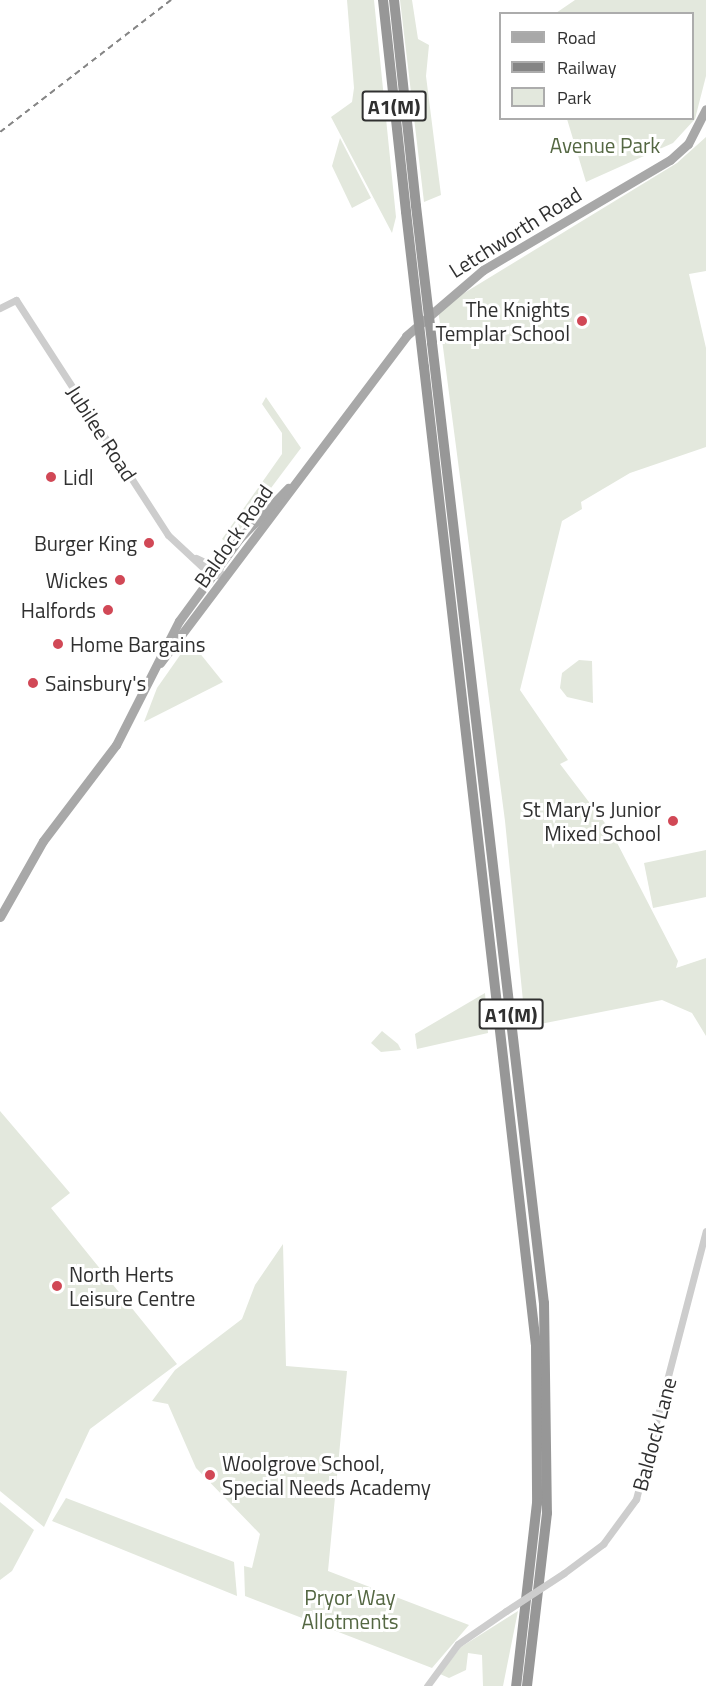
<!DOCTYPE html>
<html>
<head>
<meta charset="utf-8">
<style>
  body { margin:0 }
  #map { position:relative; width:706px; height:1686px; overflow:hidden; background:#fff; font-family:"Titillium Web",sans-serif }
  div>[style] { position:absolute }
  .green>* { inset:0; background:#e3e8dd }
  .minor>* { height:7px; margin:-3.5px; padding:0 3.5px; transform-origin:3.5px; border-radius:3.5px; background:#cdcdcd }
  .major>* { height:9px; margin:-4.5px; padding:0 4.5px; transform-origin:4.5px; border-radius:4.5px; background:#a8a8a8 }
  .highway>* { height:10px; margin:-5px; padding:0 5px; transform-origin:5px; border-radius:5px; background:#979797 }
  .rail>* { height:1.5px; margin-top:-0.75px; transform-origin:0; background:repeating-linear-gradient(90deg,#858585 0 6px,transparent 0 10.5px) }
  .minor-bridge>* { height:7px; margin:-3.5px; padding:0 3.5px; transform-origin:3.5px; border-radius:3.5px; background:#cdcdcd }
  .highway-bridge>* { height:10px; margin:-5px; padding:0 5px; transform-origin:5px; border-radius:5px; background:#979797 }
  .dots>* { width:16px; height:16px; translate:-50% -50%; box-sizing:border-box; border:3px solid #fff; border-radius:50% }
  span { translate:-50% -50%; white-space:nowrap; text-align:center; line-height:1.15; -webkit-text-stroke:6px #fff; paint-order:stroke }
  .shield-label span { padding:2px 4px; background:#fff; border:2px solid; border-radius:4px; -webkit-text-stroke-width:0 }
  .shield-label { font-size:20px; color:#303030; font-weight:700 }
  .park-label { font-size:21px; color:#546742 }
  .street-label { font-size:21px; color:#303030 }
  .poi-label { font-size:21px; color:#303030 }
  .right { translate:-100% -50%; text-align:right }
  .left { translate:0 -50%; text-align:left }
  .legend { position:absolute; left:499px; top:12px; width:195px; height:108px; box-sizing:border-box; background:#fff; border:2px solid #acacac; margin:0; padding:8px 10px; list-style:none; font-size:18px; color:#303030 }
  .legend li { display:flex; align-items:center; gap:12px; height:30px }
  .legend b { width:30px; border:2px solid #acacac }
</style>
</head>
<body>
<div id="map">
  <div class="green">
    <i style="clip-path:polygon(347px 0,374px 0,396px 217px,392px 233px,331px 117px,352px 102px,354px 88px)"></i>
    <i style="clip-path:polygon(400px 0,412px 0,418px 39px,429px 45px,426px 76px,441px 195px,424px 202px)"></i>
    <i style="clip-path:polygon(575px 0,706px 0,706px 76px,695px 119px,673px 143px,586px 182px,567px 119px,692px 118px,692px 14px,556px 13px)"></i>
    <i style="clip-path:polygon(706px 137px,706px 271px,689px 274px,706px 348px,706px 447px,630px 473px,581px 502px,582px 509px,562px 521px,520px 690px,568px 760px,560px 764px,611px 831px,678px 961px,676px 968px,706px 958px,706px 1036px,692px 1013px,662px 1000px,520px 1028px,518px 1013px,524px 1011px,505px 821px,438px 309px,677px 163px)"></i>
    <i style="clip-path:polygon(340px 138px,371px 198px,352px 208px,332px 166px)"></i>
    <i style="clip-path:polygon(266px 397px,301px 448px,229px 544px,222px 539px,282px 454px,282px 433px,262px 404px)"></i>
    <i style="clip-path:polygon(190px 641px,223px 682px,144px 722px,157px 688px)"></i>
    <i style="clip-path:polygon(579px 660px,592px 661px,593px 703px,567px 697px,560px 688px,562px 673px)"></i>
    <i style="clip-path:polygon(706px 850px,706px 897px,653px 908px,644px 863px)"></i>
    <i style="clip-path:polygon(485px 993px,488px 1033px,417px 1049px,415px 1034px)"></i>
    <i style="clip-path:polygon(382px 1031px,398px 1044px,401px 1050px,381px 1052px,371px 1043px)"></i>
    <i style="clip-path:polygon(0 1111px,70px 1193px,51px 1208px,177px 1364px,90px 1429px,44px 1527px,0 1491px)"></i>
    <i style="clip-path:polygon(283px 1244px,286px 1366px,347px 1371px,328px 1571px,469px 1625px,432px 1668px,245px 1596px,244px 1566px,252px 1568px,260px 1534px,196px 1468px,168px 1404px,152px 1401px,175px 1370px,242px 1319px,255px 1285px)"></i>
    <i style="clip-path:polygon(66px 1498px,234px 1562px,237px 1596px,52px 1521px)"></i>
    <i style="clip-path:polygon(0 1502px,34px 1530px,12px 1571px,0 1580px)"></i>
    <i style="clip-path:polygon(518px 1611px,503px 1686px,483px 1686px,482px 1655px,468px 1653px,466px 1670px,449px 1678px,440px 1674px,461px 1647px)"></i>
  </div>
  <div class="minor">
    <i style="left:0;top:308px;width:18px;rotate:-27deg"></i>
    <i style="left:16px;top:300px;width:280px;rotate:57.1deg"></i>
    <i style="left:168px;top:535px;width:60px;rotate:43deg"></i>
    <i style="left:212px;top:576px;width:10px;rotate:-11deg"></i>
    <i style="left:196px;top:558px;width:26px;rotate:25deg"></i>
    <i style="left:564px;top:1573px;width:49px;rotate:-36.6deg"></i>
    <i style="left:603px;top:1544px;width:56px;rotate:-53.7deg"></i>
    <i style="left:636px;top:1499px;width:277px;rotate:-75.4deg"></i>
    <i style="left:427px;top:1686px;width:52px;rotate:-53.6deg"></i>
    <i style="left:458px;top:1644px;width:58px;rotate:-34.5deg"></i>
  </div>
  <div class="major">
    <i style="left:160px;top:663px;width:409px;rotate:-53deg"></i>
    <i style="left:406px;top:336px;width:101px;rotate:-40.6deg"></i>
    <i style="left:483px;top:270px;width:217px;rotate:-30.5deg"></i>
    <i style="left:670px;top:160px;width:24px;rotate:-42deg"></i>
    <i style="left:688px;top:144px;width:39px;rotate:-63deg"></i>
    <i style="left:0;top:917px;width:87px;rotate:-60.5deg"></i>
    <i style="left:43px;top:841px;width:121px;rotate:-52.8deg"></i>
    <i style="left:116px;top:745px;width:139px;rotate:-63.1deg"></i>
    <i style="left:179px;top:621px;width:102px;rotate:-53.8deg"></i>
    <i style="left:239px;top:539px;width:71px;rotate:-46.1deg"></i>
  </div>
  <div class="highway">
    <i style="left:383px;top:0;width:213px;rotate:83.8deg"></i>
    <i style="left:394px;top:0;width:207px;rotate:83.9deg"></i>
    <i style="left:432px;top:343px;width:967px;rotate:83.35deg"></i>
    <i style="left:544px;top:1303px;width:210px;rotate:89.2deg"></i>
    <i style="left:547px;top:1513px;width:174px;rotate:96.6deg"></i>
    <i style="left:424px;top:367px;width:984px;rotate:83.47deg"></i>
    <i style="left:536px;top:1345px;width:158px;rotate:89.6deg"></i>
    <i style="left:537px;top:1503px;width:184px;rotate:96.5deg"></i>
  </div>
  <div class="rail">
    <i style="left:0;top:132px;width:216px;rotate:-37.7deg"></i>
  </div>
  <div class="minor-bridge">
    <i style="left:506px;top:1611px;width:69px;rotate:-33.2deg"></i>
  </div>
  <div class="highway-bridge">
    <i style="left:416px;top:206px;width:138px;rotate:83.3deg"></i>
    <i style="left:406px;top:212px;width:156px;rotate:83.4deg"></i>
  </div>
  <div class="dots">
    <i style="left:582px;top:321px;background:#d14856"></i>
    <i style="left:51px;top:477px;background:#d14856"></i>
    <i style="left:149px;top:543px;background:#d14856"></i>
    <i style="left:120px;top:580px;background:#d14856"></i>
    <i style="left:108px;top:610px;background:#d14856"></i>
    <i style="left:58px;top:644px;background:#d14856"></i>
    <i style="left:33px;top:683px;background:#d14856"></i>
    <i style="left:673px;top:821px;background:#d14856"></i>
    <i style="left:57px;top:1286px;background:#d14856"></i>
    <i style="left:210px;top:1475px;background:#d14856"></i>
  </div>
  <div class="shield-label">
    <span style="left:394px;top:106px">A1(M)</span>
    <span style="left:511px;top:1014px">A1(M)</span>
  </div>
  <div class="park-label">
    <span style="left:605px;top:145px">Avenue Park</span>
    <span style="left:350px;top:1609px">Pryor Way<br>Allotments</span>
  </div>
  <div class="street-label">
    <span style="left:515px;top:232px;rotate:-32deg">Letchworth Road</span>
    <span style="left:102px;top:433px;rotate:57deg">Jubilee Road</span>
    <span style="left:233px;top:536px;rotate:-55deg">Baldock Road</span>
    <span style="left:654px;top:1434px;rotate:-75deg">Baldock Lane</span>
  </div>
  <div class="poi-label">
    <span class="right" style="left:570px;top:321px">The Knights<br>Templar School</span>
    <span class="left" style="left:63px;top:477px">Lidl</span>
    <span class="right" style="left:137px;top:543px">Burger King</span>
    <span class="right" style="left:108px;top:580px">Wickes</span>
    <span class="right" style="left:96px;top:610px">Halfords</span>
    <span class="left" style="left:70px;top:644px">Home Bargains</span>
    <span class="left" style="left:45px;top:683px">Sainsbury's</span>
    <span class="right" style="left:661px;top:821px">St Mary's Junior<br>Mixed School</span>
    <span class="left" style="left:69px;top:1286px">North Herts<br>Leisure Centre</span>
    <span class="left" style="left:222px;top:1475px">Woolgrove School,<br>Special Needs Academy</span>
  </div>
  <ul class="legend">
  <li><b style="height:8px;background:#a8a8a8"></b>Road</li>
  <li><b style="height:8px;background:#858585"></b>Railway</li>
  <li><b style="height:16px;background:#e3e8dd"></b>Park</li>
  </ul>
</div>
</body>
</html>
